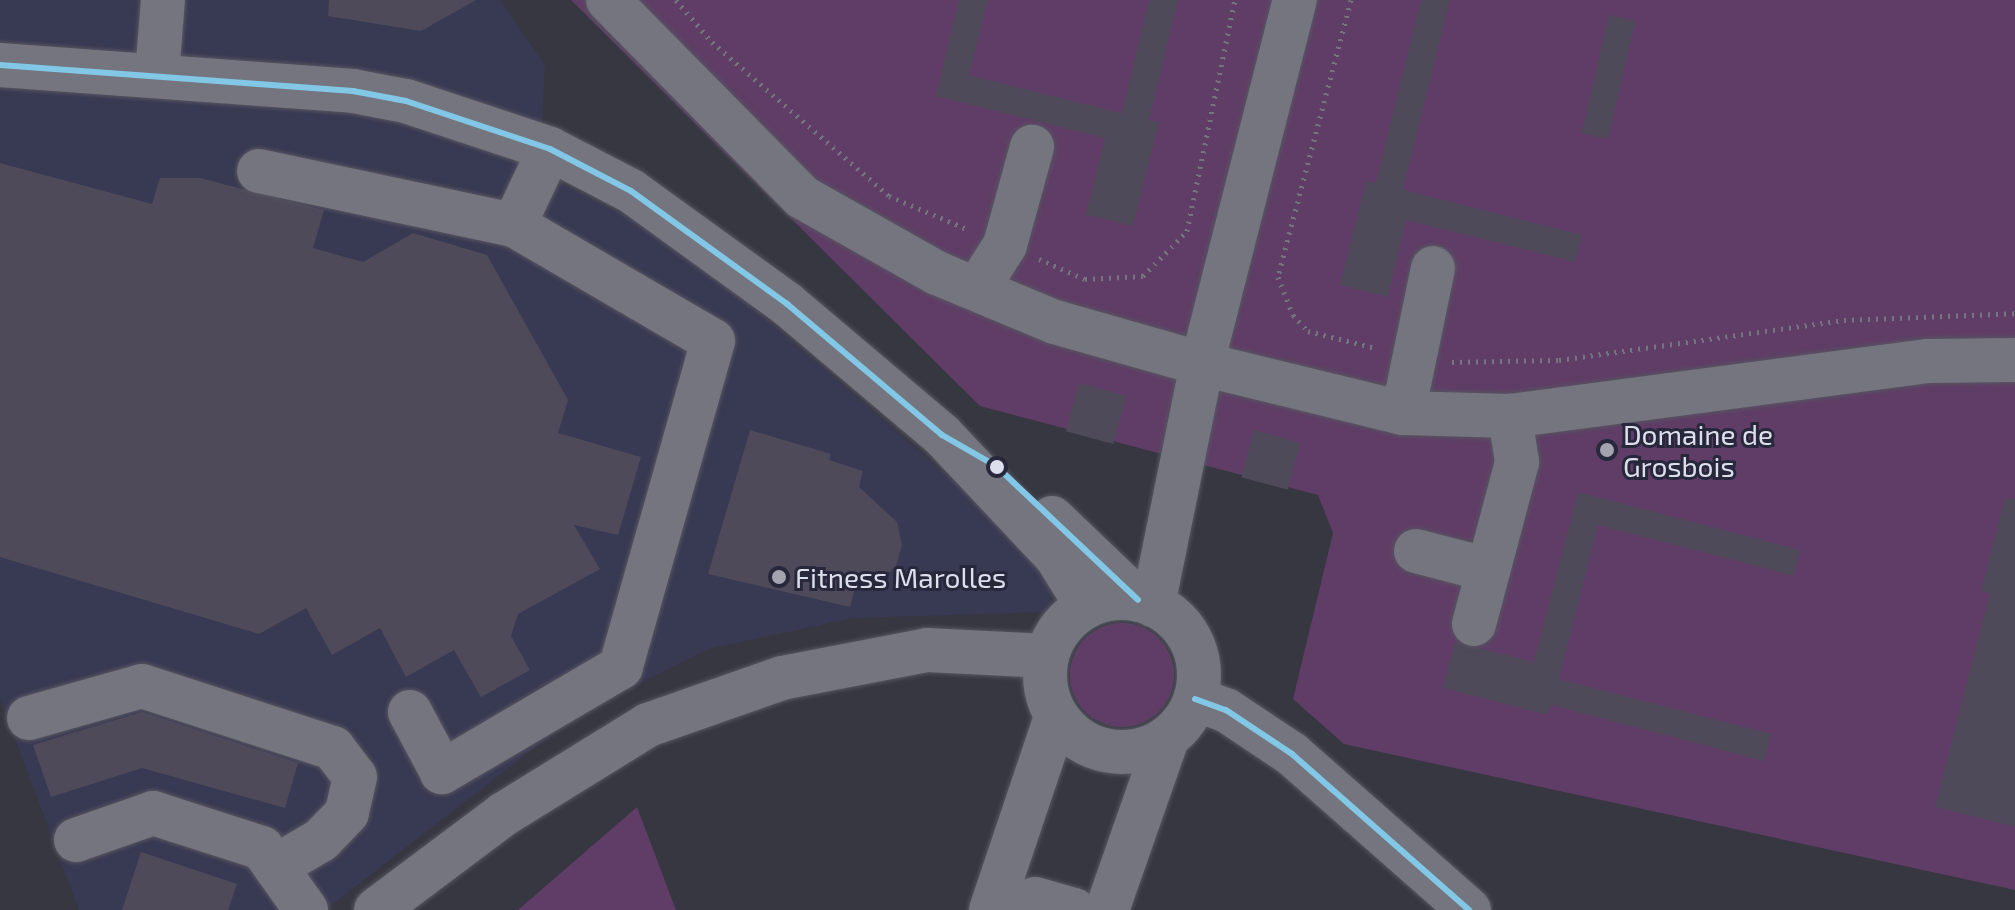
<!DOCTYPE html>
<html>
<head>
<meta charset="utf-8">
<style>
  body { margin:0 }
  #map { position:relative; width:2015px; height:910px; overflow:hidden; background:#373742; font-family:"Exo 2",sans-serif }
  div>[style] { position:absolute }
  .built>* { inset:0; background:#383952 }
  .green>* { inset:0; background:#603d66 }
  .round { border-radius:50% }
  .building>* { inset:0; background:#4f4a5a; transform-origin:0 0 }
  .path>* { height:5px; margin-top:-2.5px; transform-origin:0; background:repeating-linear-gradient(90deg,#74757e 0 2px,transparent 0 8px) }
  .roads { filter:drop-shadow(0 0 2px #555560) drop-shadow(0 0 2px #555560) }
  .minor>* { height:44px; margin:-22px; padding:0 22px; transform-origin:22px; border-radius:22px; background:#74757e }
  .minor>.ring { margin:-22px; padding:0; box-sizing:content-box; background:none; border:44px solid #74757e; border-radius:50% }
  .bus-1>* { height:6px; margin:-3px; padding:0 3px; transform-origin:3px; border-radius:3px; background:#82c8e6 }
  .dots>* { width:22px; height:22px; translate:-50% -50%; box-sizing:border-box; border:4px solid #28283d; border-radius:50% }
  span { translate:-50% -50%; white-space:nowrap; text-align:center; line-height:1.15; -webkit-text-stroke:6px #28283d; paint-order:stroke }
  .poi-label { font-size:28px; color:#dedfed }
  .left { translate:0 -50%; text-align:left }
</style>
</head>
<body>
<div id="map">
  <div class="built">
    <i style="clip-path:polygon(0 0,500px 0,545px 65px,540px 172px,679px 243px,973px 498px,1046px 569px,1052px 590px,1049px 612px,854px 618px,708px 649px,578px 714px,325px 910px,79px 910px,0 698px)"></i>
  </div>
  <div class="green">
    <i style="clip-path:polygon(571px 0,2015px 0,2015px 890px,1344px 744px,1293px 699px,1333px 533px,1318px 495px,980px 406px)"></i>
    <i class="round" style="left:1070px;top:623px;width:104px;height:104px"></i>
    <i style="clip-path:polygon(637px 807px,676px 910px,518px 910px)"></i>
  </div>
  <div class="building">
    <i style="clip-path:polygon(329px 0,476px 0,421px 31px,328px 16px)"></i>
    <i style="clip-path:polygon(959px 0,988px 0,969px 75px,1122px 113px,1149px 0,1178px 0,1149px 120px,1159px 122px,1133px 226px,1086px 215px,1105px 138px,936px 96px)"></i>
    <i style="clip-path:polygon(1421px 0,1450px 0,1403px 190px,1582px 235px,1575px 262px,1406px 220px,1388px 297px,1340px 285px,1366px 181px,1376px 183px)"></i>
    <i style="left:1609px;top:15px;width:27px;height:121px;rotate:13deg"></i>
    <i style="clip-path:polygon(0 163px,152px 204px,160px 178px,200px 178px,324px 210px,313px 248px,363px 262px,413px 233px,487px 255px,568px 400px,558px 433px,641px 457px,618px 535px,574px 525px,600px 569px,518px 614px,511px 636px,530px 670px,481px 697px,454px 650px,406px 677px,380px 628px,332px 655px,306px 608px,259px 634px,0 557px)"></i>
    <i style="left:1079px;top:383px;width:49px;height:50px;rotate:15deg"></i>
    <i style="clip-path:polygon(750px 430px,831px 454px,829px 460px,863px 471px,859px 487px,897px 522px,902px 545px,896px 566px,873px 587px,856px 584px,850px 607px,708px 574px)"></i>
    <i style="left:1254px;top:430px;width:48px;height:49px;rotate:15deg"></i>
    <i style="clip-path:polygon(1578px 492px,1800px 550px,1794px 576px,1598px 525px,1559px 679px,1771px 734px,1764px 761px,1551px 705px,1548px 715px,1443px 688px,1455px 642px,1534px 662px)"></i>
    <i style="clip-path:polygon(2005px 498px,2015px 499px,2015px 827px,1935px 807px,1990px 593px,1981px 591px)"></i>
    <i style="clip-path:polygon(142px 712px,298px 763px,285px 808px,142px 768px,51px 797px,33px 745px)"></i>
    <i style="clip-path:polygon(141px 852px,237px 884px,228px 910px,122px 910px)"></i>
  </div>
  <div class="path">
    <i style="left:676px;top:0;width:55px;rotate:49.4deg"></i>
    <i style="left:712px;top:42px;width:235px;rotate:41deg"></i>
    <i style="left:889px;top:196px;width:85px;rotate:22.9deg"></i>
    <i style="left:1351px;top:0;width:286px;rotate:104.8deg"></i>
    <i style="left:1278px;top:277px;width:41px;rotate:68.5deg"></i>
    <i style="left:1293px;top:315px;width:22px;rotate:47deg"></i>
    <i style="left:1308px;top:331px;width:69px;rotate:14.2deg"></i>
    <i style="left:1039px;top:259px;width:50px;rotate:23.5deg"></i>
    <i style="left:1085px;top:279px;width:58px;rotate:-3deg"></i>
    <i style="left:1143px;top:276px;width:63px;rotate:-45.6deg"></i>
    <i style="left:1187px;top:231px;width:236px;rotate:-78.3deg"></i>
    <i style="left:1452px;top:362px;width:107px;rotate:-1.1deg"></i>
    <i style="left:1559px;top:360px;width:288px;rotate:-8deg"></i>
    <i style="left:1844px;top:320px;width:171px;rotate:-2.3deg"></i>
    <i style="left:1193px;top:644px;width:25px;rotate:43deg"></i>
  </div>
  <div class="roads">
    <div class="minor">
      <i style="left:608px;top:0;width:276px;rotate:45.4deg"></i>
      <i style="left:802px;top:197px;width:155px;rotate:29.4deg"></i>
      <i style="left:937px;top:273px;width:128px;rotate:22.6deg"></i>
      <i style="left:1055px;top:322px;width:153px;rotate:15.9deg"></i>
      <i style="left:1202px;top:364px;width:207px;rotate:13.7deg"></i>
      <i style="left:1403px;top:413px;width:107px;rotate:1.6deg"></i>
      <i style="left:1510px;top:416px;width:422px;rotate:-7.5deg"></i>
      <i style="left:1928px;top:361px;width:87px;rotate:-0.7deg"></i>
      <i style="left:0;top:65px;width:354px;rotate:4.2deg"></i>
      <i style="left:353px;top:91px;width:54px;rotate:10.7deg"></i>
      <i style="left:406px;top:101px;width:152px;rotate:18.4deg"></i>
      <i style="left:550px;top:149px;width:91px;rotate:27.4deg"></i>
      <i style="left:631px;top:191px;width:193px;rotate:35.9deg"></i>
      <i style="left:787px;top:304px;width:203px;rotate:40.2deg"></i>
      <i style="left:942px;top:435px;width:166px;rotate:46.7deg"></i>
      <i style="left:1056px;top:556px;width:59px;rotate:58.2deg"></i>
      <i style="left:157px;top:74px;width:74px;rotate:-85.4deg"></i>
      <i style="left:259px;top:171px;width:261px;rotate:12deg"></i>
      <i style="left:514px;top:225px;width:230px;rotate:30.2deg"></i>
      <i style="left:713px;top:341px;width:339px;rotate:105.8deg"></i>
      <i style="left:621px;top:667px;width:208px;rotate:149.6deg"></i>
      <i style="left:442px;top:772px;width:68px;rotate:-118.1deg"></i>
      <i style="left:514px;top:225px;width:84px;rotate:-64.7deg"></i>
      <i style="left:977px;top:289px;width:52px;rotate:-57.5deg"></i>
      <i style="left:1005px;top:245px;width:102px;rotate:-74.6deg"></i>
      <i style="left:1403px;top:413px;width:148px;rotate:-78.3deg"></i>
      <i style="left:1052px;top:518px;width:119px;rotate:43.6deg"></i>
      <i style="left:1416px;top:551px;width:75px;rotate:14.6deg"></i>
      <i class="ring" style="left:1045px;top:598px;width:110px;height:110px"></i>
      <i style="left:1153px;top:605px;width:246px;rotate:-78.5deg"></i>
      <i style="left:1202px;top:364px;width:376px;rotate:-75.7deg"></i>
      <i style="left:1474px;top:624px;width:168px;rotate:-75.1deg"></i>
      <i style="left:1517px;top:462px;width:47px;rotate:-98.7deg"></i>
      <i style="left:1195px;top:699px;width:33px;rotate:20deg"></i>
      <i style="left:1226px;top:710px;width:79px;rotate:33.7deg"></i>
      <i style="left:1292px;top:754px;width:236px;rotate:41.4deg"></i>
      <i style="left:29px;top:718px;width:117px;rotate:-15.8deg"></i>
      <i style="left:142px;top:686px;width:201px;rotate:18deg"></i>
      <i style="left:333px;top:748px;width:36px;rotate:53deg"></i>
      <i style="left:355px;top:777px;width:37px;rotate:103deg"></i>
      <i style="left:347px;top:813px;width:37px;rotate:134deg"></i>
      <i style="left:321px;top:840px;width:53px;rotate:149.6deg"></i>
      <i style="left:76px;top:840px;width:82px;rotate:-19.3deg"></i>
      <i style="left:153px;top:813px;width:114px;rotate:17.8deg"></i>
      <i style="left:262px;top:848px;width:76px;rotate:54.6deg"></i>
      <i style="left:376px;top:910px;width:160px;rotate:-36.9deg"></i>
      <i style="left:504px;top:814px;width:169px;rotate:-31.7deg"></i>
      <i style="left:648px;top:725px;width:142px;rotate:-19.3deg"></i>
      <i style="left:782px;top:678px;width:148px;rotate:-10.9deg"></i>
      <i style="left:927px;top:650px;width:120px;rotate:2.9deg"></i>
      <i style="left:991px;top:910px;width:204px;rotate:-71.4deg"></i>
      <i style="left:1007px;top:910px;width:30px;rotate:-21deg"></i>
      <i style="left:1035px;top:899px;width:41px;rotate:15.8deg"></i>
      <i style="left:1107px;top:910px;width:181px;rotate:-70.7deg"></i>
    </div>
  </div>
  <div class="bus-1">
    <i style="left:0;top:65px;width:354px;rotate:4.2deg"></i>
    <i style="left:353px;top:91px;width:54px;rotate:10.7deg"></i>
    <i style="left:406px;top:101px;width:152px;rotate:18.4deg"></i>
    <i style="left:550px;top:149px;width:91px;rotate:27.4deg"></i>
    <i style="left:631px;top:191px;width:193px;rotate:35.9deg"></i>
    <i style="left:787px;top:304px;width:203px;rotate:40.2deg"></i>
    <i style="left:942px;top:435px;width:62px;rotate:29.9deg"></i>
    <i style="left:996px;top:466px;width:195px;rotate:43.3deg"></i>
    <i style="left:1195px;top:699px;width:33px;rotate:20deg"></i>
    <i style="left:1226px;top:710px;width:79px;rotate:33.7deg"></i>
    <i style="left:1292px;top:754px;width:236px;rotate:41.4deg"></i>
  </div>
  <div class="dots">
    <i style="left:1607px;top:450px;background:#a4a4b1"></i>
    <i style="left:997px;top:467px;background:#dedfed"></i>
    <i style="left:779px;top:577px;background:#a4a4b1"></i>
  </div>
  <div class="poi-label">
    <span class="left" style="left:1623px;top:450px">Domaine de<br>Grosbois</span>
    <span class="left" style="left:795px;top:577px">Fitness Marolles</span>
  </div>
</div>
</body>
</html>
